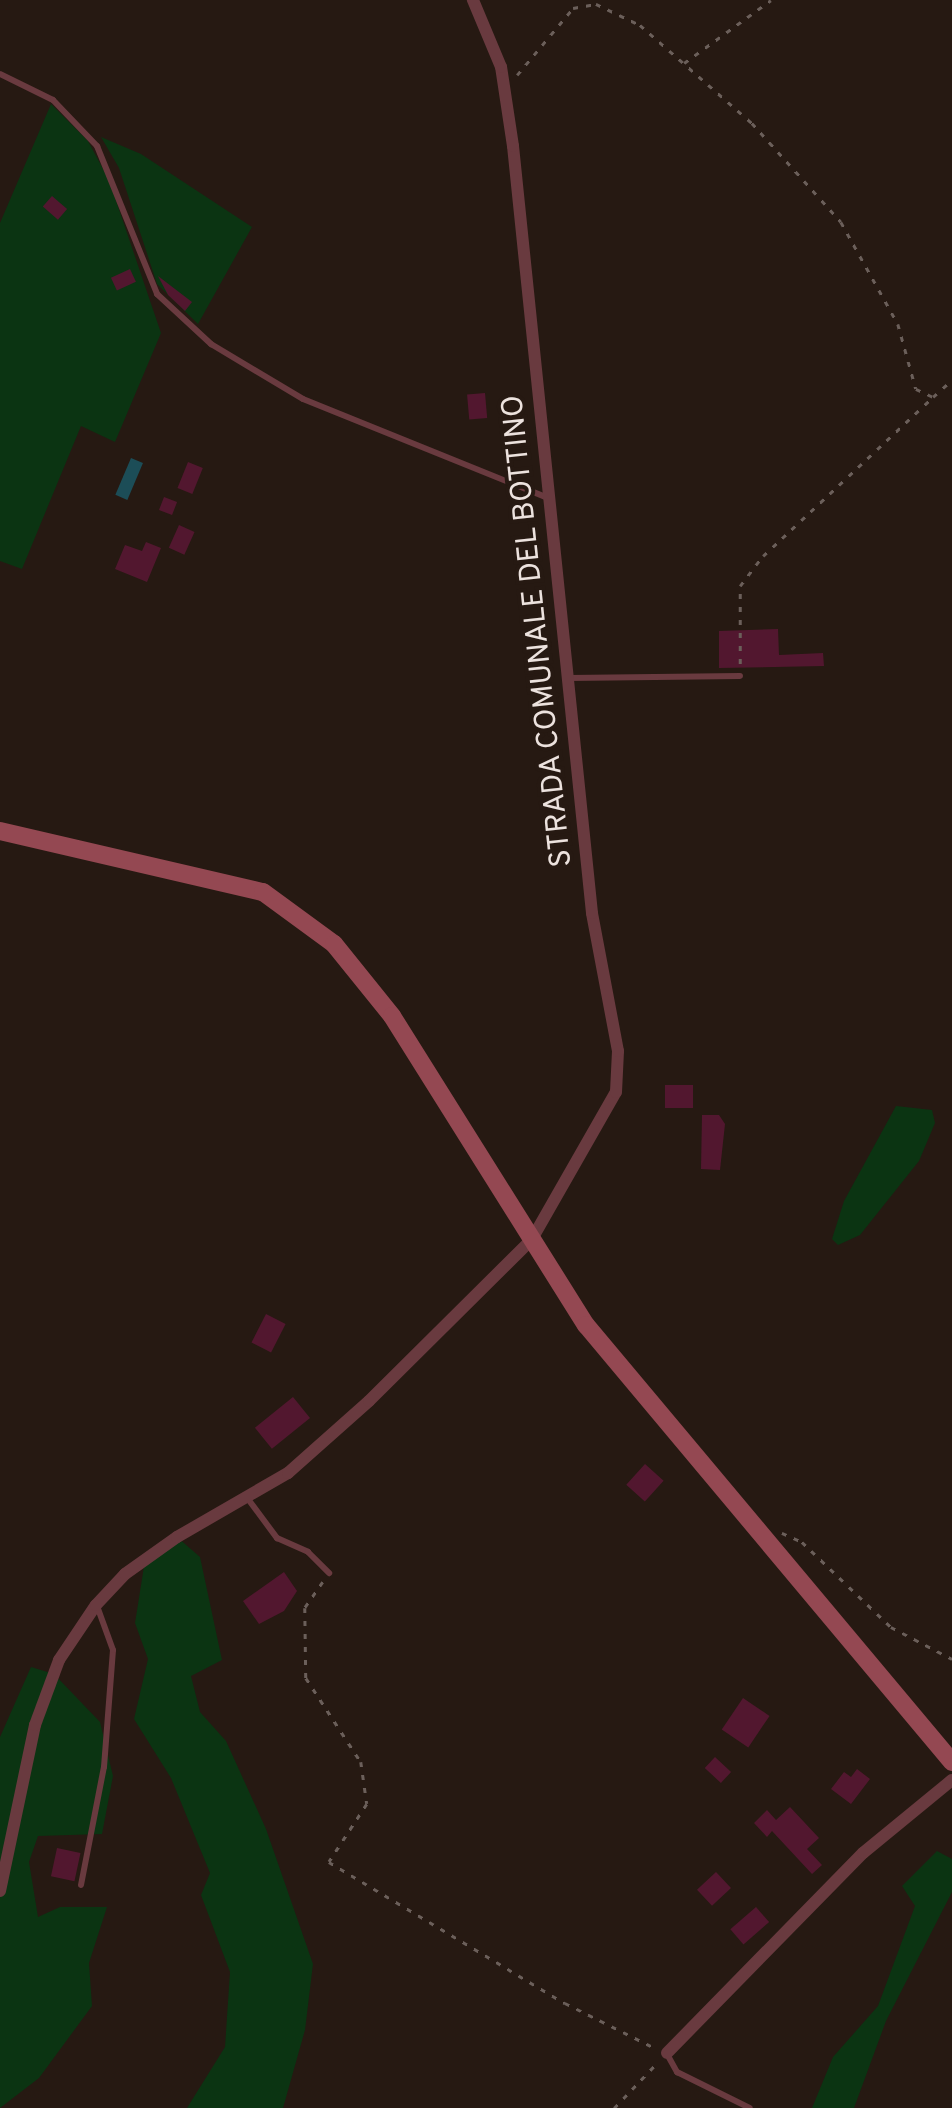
<!DOCTYPE html>
<html>
<head>
<meta charset="utf-8">
<style>
  body { margin:0 }
  #map { position:relative; width:952px; height:2108px; overflow:hidden; background:#261912; font-family:Overpass,sans-serif }
  div>[style] { position:absolute }
  .green>* { inset:0; background:#0b3412 }
  .water>* { inset:0; background:#1c4d57; transform-origin:0 0 }
  .building>* { inset:0; background:#52172f; transform-origin:0 0 }
  .path>* { height:2.5px; margin-top:-1.25px; transform-origin:0; background:repeating-linear-gradient(90deg,#6b5f5a 0 5px,transparent 0 13px) }
  .lane>* { height:6px; margin:-3px; padding:0 3px; transform-origin:3px; border-radius:3px; background:#693a3f }
  .street>* { height:12px; margin:-6px; padding:0 6px; transform-origin:6px; border-radius:6px; background:#693a3f }
  .secondary>* { height:18px; margin:-9px; padding:0 9px; transform-origin:9px; border-radius:9px; background:#944852 }
  span { translate:-50% -50%; white-space:nowrap; text-align:center; line-height:1.15; -webkit-text-stroke:8px #261912; paint-order:stroke }
  .street-label { font-size:30px; color:#ece2de }
</style>
</head>
<body>
<div id="map">
  <div class="green">
    <i style="clip-path:polygon(51px 104px,88px 141px,109px 180px,161px 333px,115px 442px,81px 426px,22px 569px,0 561px,0 223px)"></i>
    <i style="clip-path:polygon(101px 137px,141px 154px,252px 227px,198px 324px,157px 284px,119px 168px)"></i>
    <i style="clip-path:polygon(896px 1106px,932px 1110px,935px 1123px,919px 1161px,860px 1235px,838px 1245px,832px 1239px,844px 1201px)"></i>
    <i style="clip-path:polygon(177px 1537px,200px 1557px,222px 1660px,191px 1676px,200px 1712px,226px 1741px,266px 1829px,313px 1964px,305px 2030px,283px 2108px,187px 2108px,225px 2047px,230px 1972px,201px 1895px,210px 1873px,171px 1778px,134px 1719px,148px 1659px,135px 1623px,145px 1560px)"></i>
    <i style="clip-path:polygon(31px 1667px,54px 1674px,100px 1722px,113px 1776px,102px 1834px,38px 1836px,29px 1862px,38px 1917px,60px 1907px,107px 1907px,89px 1963px,92px 2006px,39px 2078px,0 2108px,0 1737px)"></i>
    <i style="clip-path:polygon(937px 1851px,952px 1859px,952px 1892px,886px 2021px,854px 2108px,812px 2108px,833px 2057px,878px 2006px,915px 1906px,902px 1886px)"></i>
  </div>
  <div class="water">
    <i style="left:131px;top:458px;width:13px;height:40px;rotate:23deg"></i>
  </div>
  <div class="building">
    <i style="left:52px;top:196px;width:20px;height:14px;rotate:41deg"></i>
    <i style="left:130px;top:269px;width:14px;height:21px;rotate:65deg"></i>
    <i style="clip-path:polygon(158px 276px,192px 302px,185px 311px,168px 295px)"></i>
    <i style="left:485px;top:393px;width:25px;height:18px;rotate:85deg"></i>
    <i style="left:188px;top:462px;width:16px;height:28px;rotate:22deg"></i>
    <i style="left:164px;top:497px;width:14px;height:14px;rotate:21deg"></i>
    <i style="left:179px;top:525px;width:17px;height:25px;rotate:24deg"></i>
    <i style="clip-path:polygon(146px 542px,161px 548px,147px 582px,115px 569px,125px 545px,142px 551px)"></i>
    <i style="clip-path:polygon(778px 629px,779px 655px,823px 653px,824px 666px,719px 668px,719px 631px)"></i>
    <i style="left:665px;top:1085px;width:28px;height:23px"></i>
    <i style="clip-path:polygon(702px 1115px,719px 1115px,725px 1124px,720px 1170px,701px 1169px)"></i>
    <i style="left:266px;top:1314px;width:22px;height:32px;rotate:27deg"></i>
    <i style="left:293px;top:1397px;width:27px;height:49px;rotate:51deg"></i>
    <i style="left:645px;top:1464px;width:25px;height:28px;rotate:42deg"></i>
    <i style="clip-path:polygon(284px 1572px,297px 1591px,284px 1611px,259px 1624px,243px 1601px)"></i>
    <i style="left:743px;top:1698px;width:32px;height:38px;rotate:34deg"></i>
    <i style="left:715px;top:1757px;width:22px;height:15px;rotate:43deg"></i>
    <i style="clip-path:polygon(857px 1769px,870px 1779px,851px 1804px,831px 1789px,844px 1772px,851px 1777px)"></i>
    <i style="clip-path:polygon(790px 1807px,819px 1838px,807px 1849px,822px 1865px,812px 1874px,772px 1831px,767px 1837px,754px 1823px,767px 1810px,776px 1820px)"></i>
    <i style="left:57px;top:1848px;width:24px;height:29px;rotate:12deg"></i>
    <i style="left:716px;top:1872px;width:22px;height:26px;rotate:47deg"></i>
    <i style="left:756px;top:1907px;width:20px;height:34px;rotate:49deg"></i>
  </div>
  <div class="path">
    <i style="left:684px;top:63px;width:107px;rotate:-35.9deg"></i>
    <i style="left:517px;top:75px;width:87px;rotate:-50.1deg"></i>
    <i style="left:573px;top:8px;width:23px;rotate:-10deg"></i>
    <i style="left:596px;top:4px;width:49px;rotate:25.5deg"></i>
    <i style="left:640px;top:25px;width:149px;rotate:41.2deg"></i>
    <i style="left:752px;top:123px;width:133px;rotate:48deg"></i>
    <i style="left:841px;top:222px;width:117px;rotate:60.8deg"></i>
    <i style="left:898px;top:324px;width:67px;rotate:74.5deg"></i>
    <i style="left:916px;top:389px;width:19px;rotate:25deg"></i>
    <i style="left:933px;top:397px;width:25px;rotate:-42deg"></i>
    <i style="left:740px;top:664px;width:78px;rotate:-90deg"></i>
    <i style="left:740px;top:586px;width:38px;rotate:-53deg"></i>
    <i style="left:763px;top:556px;width:231px;rotate:-43.1deg"></i>
    <i style="left:782px;top:1533px;width:22px;rotate:24deg"></i>
    <i style="left:802px;top:1542px;width:123px;rotate:43.7deg"></i>
    <i style="left:891px;top:1627px;width:69px;rotate:27.7deg"></i>
    <i style="left:323px;top:1582px;width:32px;rotate:125deg"></i>
    <i style="left:305px;top:1608px;width:70px;rotate:89.2deg"></i>
    <i style="left:306px;top:1678px;width:100px;rotate:56.8deg"></i>
    <i style="left:361px;top:1762px;width:42px;rotate:81.9deg"></i>
    <i style="left:367px;top:1804px;width:69px;rotate:123.2deg"></i>
    <i style="left:329px;top:1862px;width:275px;rotate:30.9deg"></i>
    <i style="left:565px;top:2003px;width:98px;rotate:26.6deg"></i>
    <i style="left:614px;top:2108px;width:64px;rotate:-46.3deg"></i>
  </div>
  <div class="lane">
    <i style="left:0;top:74px;width:59px;rotate:26.1deg"></i>
    <i style="left:53px;top:100px;width:64px;rotate:46.3deg"></i>
    <i style="left:97px;top:146px;width:160px;rotate:67.9deg"></i>
    <i style="left:157px;top:294px;width:74px;rotate:42.8deg"></i>
    <i style="left:211px;top:344px;width:107px;rotate:30.9deg"></i>
    <i style="left:303px;top:399px;width:264px;rotate:22deg"></i>
    <i style="left:569px;top:678px;width:171px;rotate:-0.7deg"></i>
    <i style="left:248px;top:1499px;width:49px;rotate:53.4deg"></i>
    <i style="left:277px;top:1538px;width:34px;rotate:24deg"></i>
    <i style="left:308px;top:1552px;width:30px;rotate:45deg"></i>
    <i style="left:81px;top:1885px;width:120px;rotate:-79deg"></i>
    <i style="left:104px;top:1767px;width:117px;rotate:-85.6deg"></i>
    <i style="left:113px;top:1650px;width:47px;rotate:-110deg"></i>
    <i style="left:667px;top:2054px;width:21px;rotate:61deg"></i>
    <i style="left:677px;top:2072px;width:81px;rotate:26.3deg"></i>
  </div>
  <div class="street">
    <i style="left:0;top:1891px;width:170px;rotate:-78.1deg"></i>
    <i style="left:35px;top:1725px;width:69px;rotate:-69.7deg"></i>
    <i style="left:59px;top:1660px;width:66px;rotate:-56.1deg"></i>
    <i style="left:96px;top:1605px;width:42px;rotate:-46.9deg"></i>
    <i style="left:125px;top:1574px;width:64px;rotate:-35.4deg"></i>
    <i style="left:177px;top:1537px;width:128px;rotate:-30deg"></i>
    <i style="left:288px;top:1473px;width:108px;rotate:-41.6deg"></i>
    <i style="left:369px;top:1401px;width:230px;rotate:-44.8deg"></i>
    <i style="left:532px;top:1239px;width:169px;rotate:-60.3deg"></i>
    <i style="left:616px;top:1092px;width:41px;rotate:-87.2deg"></i>
    <i style="left:618px;top:1051px;width:140px;rotate:-100.7deg"></i>
    <i style="left:592px;top:913px;width:771px;rotate:-95.88deg"></i>
    <i style="left:513px;top:146px;width:80px;rotate:-98.6deg"></i>
    <i style="left:501px;top:67px;width:73px;rotate:-112.7deg"></i>
    <i style="left:667px;top:2053px;width:280px;rotate:-45.6deg"></i>
    <i style="left:863px;top:1853px;width:115px;rotate:-39.4deg"></i>
  </div>
  <div class="secondary">
    <i style="left:0;top:831px;width:270px;rotate:13.1deg"></i>
    <i style="left:263px;top:892px;width:88px;rotate:36.2deg"></i>
    <i style="left:334px;top:944px;width:92px;rotate:51.1deg"></i>
    <i style="left:392px;top:1016px;width:365px;rotate:57.9deg"></i>
    <i style="left:586px;top:1325px;width:570px;rotate:50.05deg"></i>
  </div>
  <div class="street-label">
    <span style="left:539px;top:631px;rotate:-96deg">STRADA COMUNALE DEL BOTTINO</span>
  </div>
</div>
</body>
</html>
